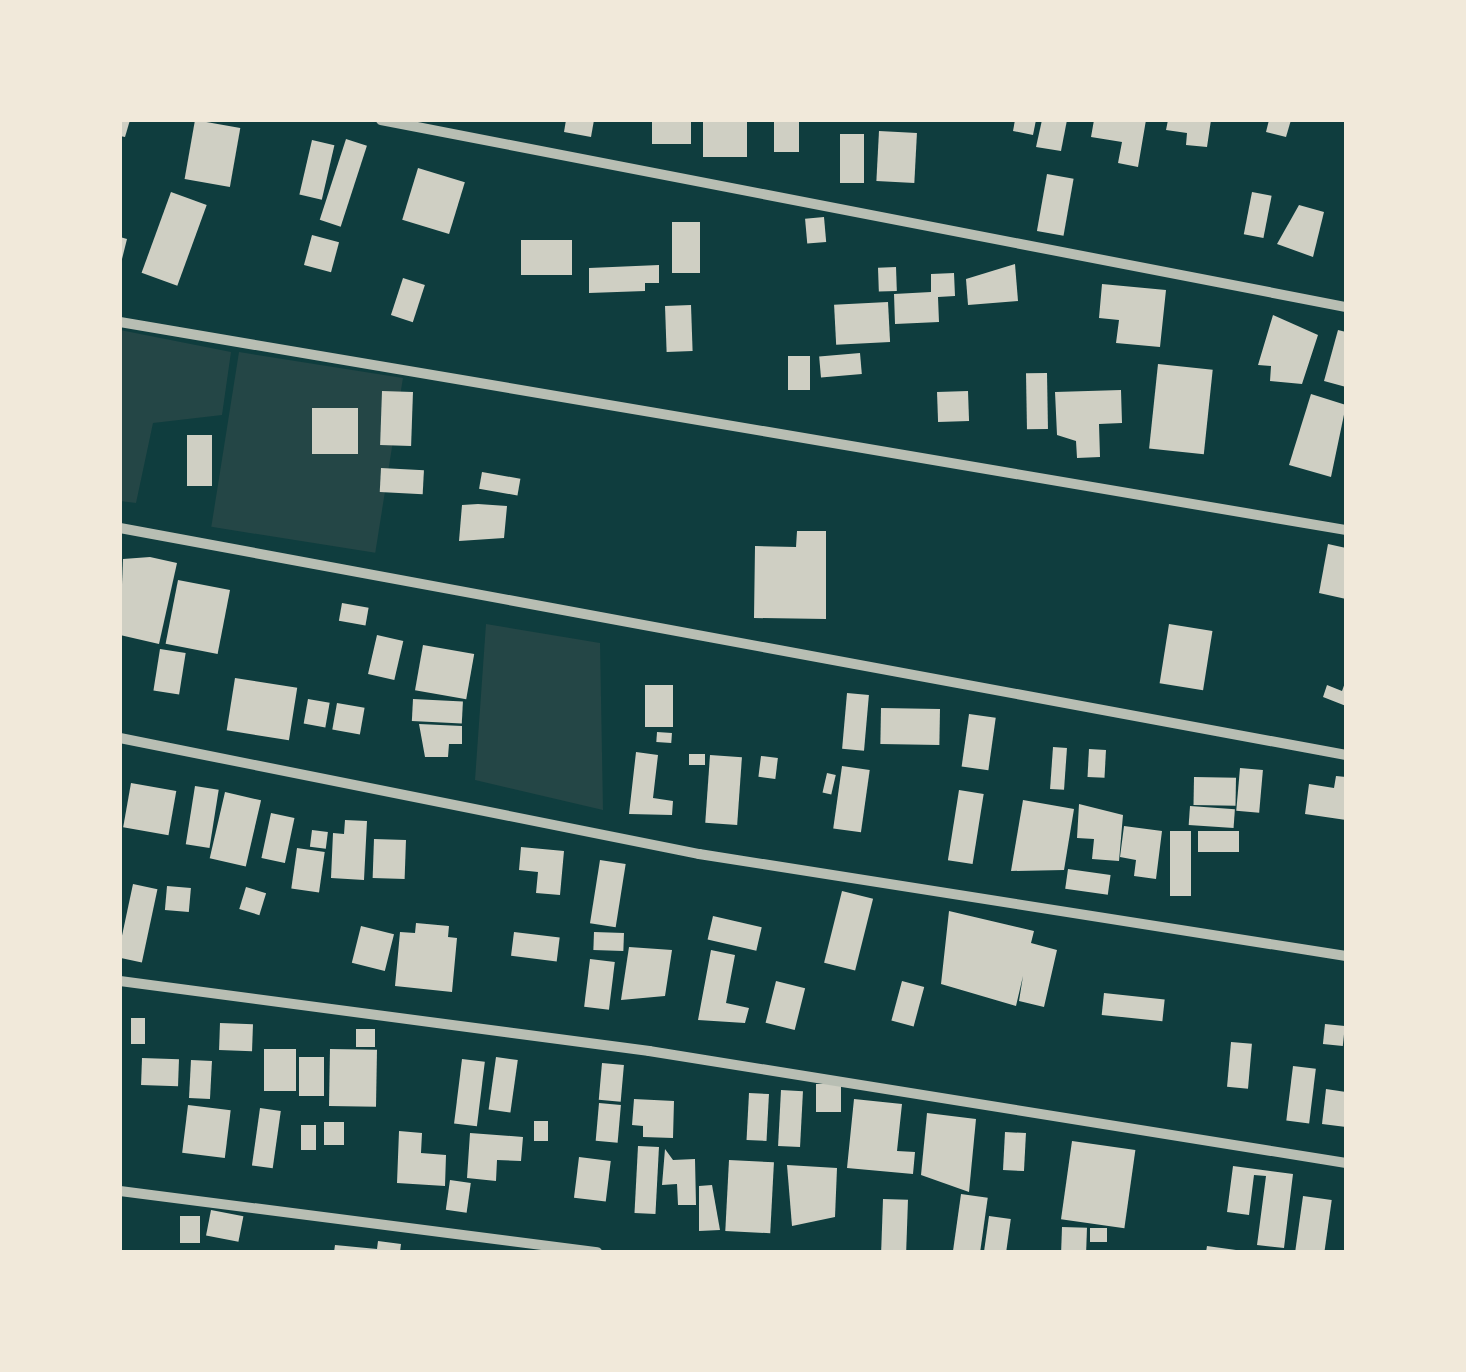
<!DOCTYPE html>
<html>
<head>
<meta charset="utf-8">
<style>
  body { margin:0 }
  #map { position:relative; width:1466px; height:1372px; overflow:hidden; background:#0f3d3e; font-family:"Varela Round",sans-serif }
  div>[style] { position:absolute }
  .green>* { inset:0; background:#244646; transform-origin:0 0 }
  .building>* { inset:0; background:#cfcfc3; transform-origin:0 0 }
  .minor>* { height:10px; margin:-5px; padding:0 5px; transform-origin:5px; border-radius:5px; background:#b8beb3 }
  span { translate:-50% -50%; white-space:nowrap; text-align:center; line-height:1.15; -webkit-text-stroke:9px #f1e9da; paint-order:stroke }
  .frame { position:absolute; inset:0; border:122px solid #f1e9da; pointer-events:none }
</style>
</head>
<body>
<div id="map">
  <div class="green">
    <i style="clip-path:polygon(120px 330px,231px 352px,222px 415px,153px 423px,136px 503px,120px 501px)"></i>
    <i style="left:239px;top:352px;width:166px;height:177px;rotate:9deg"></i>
    <i style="clip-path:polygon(486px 624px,600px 643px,603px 810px,475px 780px)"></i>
  </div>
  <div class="building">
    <i style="clip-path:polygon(120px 120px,130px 120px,125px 137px,120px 136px)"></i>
    <i style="left:195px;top:120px;width:46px;height:60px;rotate:10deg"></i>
    <i style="clip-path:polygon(566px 120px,594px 120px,591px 137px,564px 132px)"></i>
    <i style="left:652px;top:120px;width:39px;height:24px"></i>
    <i style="left:703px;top:120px;width:44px;height:37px"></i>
    <i style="left:774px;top:120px;width:25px;height:32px"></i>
    <i style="clip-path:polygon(1015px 120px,1036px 120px,1033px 135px,1013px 131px)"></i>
    <i style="clip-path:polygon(1042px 120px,1067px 120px,1061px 151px,1036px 147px)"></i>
    <i style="clip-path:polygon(1094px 120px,1146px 120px,1138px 167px,1118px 163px,1122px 142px,1091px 137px)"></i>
    <i style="clip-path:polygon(1168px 120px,1211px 120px,1207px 147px,1186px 145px,1187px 133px,1166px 130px)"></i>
    <i style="clip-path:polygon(1269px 120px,1291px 120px,1286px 137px,1266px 132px)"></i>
    <i style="left:879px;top:131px;width:38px;height:50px;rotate:3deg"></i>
    <i style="left:840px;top:134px;width:24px;height:49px"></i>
    <i style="left:346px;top:139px;width:22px;height:85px;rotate:18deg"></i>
    <i style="left:312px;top:140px;width:23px;height:56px;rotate:13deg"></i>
    <i style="left:418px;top:168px;width:49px;height:54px;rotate:17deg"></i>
    <i style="left:1047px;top:174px;width:27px;height:58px;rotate:10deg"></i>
    <i style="left:171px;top:192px;width:38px;height:86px;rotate:20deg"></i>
    <i style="left:1252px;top:192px;width:20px;height:43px;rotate:11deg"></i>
    <i style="clip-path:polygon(1299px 205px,1324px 212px,1313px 257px,1277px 244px)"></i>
    <i style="left:824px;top:217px;width:25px;height:19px;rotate:85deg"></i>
    <i style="left:672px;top:222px;width:28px;height:51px"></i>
    <i style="left:312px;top:235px;width:28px;height:31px;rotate:15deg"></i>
    <i style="clip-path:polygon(120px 237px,127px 239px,121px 263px,120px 263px)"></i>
    <i style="left:521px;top:240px;width:51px;height:35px"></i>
    <i style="clip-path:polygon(1015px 264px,1018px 301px,968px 305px,966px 279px)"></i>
    <i style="clip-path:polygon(659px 265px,659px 283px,645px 283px,645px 291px,589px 293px,589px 268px)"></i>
    <i style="left:896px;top:267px;width:24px;height:18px;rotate:88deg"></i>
    <i style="clip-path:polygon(954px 273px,955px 296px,938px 297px,939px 322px,895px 324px,894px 294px,931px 292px,931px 274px)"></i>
    <i style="left:403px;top:278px;width:23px;height:39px;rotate:18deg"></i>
    <i style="clip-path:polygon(1102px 284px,1166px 290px,1160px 347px,1116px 343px,1119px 320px,1099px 318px)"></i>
    <i style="left:888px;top:302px;width:40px;height:54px;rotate:87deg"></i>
    <i style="left:691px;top:305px;width:46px;height:26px;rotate:88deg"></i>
    <i style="clip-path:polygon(1273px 315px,1318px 335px,1302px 384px,1270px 381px,1271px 366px,1258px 365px)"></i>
    <i style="clip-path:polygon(1338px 330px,1346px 332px,1346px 387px,1324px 381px)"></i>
    <i style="left:860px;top:353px;width:21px;height:41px;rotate:85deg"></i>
    <i style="left:810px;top:356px;width:34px;height:22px;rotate:90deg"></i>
    <i style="left:1158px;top:364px;width:55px;height:85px;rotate:6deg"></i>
    <i style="left:1047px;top:373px;width:56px;height:21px;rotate:89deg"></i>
    <i style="clip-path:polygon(1121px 390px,1122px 423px,1099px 424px,1100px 457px,1077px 458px,1076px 441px,1057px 435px,1055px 392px)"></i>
    <i style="left:382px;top:391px;width:31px;height:54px;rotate:2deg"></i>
    <i style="left:968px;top:391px;width:30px;height:31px;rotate:88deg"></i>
    <i style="clip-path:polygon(1311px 394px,1346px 405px,1331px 477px,1289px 465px)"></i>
    <i style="left:358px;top:408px;width:46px;height:46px;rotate:90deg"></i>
    <i style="left:187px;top:435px;width:25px;height:51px"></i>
    <i style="left:381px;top:468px;width:43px;height:24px;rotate:3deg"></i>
    <i style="left:482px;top:472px;width:39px;height:17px;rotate:10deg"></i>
    <i style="clip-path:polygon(478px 504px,507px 506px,504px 538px,459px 541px,462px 505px)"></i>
    <i style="clip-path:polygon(797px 531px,826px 531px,826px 619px,754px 618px,755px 546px,796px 547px)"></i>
    <i style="clip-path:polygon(1328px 544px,1346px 548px,1346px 599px,1319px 593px)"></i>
    <i style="clip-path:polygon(150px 557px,177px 563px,159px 644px,120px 635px,123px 559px)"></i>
    <i style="left:178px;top:580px;width:53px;height:65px;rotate:11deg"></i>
    <i style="left:342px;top:603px;width:27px;height:18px;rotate:10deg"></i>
    <i style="left:1169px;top:624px;width:44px;height:60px;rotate:9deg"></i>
    <i style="left:377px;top:635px;width:27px;height:40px;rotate:13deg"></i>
    <i style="left:423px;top:645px;width:52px;height:46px;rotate:10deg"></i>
    <i style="left:160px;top:649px;width:26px;height:42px;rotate:9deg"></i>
    <i style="left:235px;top:678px;width:63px;height:53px;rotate:9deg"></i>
    <i style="clip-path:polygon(1346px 680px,1346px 706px,1323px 697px,1327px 685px,1342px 691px)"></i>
    <i style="left:645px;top:685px;width:28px;height:42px"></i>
    <i style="left:847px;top:693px;width:22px;height:56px;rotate:5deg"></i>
    <i style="left:308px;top:699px;width:22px;height:25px;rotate:10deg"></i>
    <i style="left:413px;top:699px;width:50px;height:22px;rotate:3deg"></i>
    <i style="left:337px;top:703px;width:28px;height:27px;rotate:10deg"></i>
    <i style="left:881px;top:708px;width:59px;height:36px;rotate:1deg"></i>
    <i style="left:969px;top:714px;width:27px;height:53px;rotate:8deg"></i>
    <i style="clip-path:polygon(419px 724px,462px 726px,462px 744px,449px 744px,448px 757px,425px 757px)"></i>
    <i style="left:657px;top:732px;width:15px;height:10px;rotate:4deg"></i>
    <i style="left:1053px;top:747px;width:14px;height:42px;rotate:4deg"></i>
    <i style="left:1089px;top:749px;width:17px;height:28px;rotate:3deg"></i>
    <i style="clip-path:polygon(636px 752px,658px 755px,653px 798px,673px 801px,672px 815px,629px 814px)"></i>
    <i style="left:689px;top:754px;width:16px;height:11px"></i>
    <i style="left:710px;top:755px;width:32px;height:68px;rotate:4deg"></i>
    <i style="left:761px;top:756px;width:17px;height:21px;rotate:7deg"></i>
    <i style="left:842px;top:766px;width:28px;height:63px;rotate:8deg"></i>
    <i style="left:1240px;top:768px;width:23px;height:43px;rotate:5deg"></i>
    <i style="left:827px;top:773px;width:9px;height:20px;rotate:13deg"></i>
    <i style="clip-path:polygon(1336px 776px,1346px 777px,1346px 820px,1305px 814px,1309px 784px,1334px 788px)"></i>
    <i style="left:1194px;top:777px;width:42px;height:28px;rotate:1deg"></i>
    <i style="left:131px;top:783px;width:46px;height:45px;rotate:10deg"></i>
    <i style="left:195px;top:786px;width:24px;height:59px;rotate:9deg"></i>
    <i style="left:959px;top:790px;width:25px;height:71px;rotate:9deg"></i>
    <i style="left:225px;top:792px;width:37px;height:68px;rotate:13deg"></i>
    <i style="clip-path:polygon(1023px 800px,1074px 809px,1064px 870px,1011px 871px)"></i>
    <i style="clip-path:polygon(1079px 804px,1123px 815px,1119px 861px,1092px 859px,1094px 839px,1077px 838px)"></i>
    <i style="left:1190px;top:806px;width:45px;height:19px;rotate:4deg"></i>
    <i style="left:271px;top:813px;width:24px;height:46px;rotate:12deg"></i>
    <i style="clip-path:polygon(345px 820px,367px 821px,364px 880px,331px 878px,333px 833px,344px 834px)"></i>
    <i style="clip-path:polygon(1124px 826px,1162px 831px,1156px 879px,1134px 876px,1136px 860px,1120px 857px)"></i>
    <i style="left:312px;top:830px;width:16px;height:17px;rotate:7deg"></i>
    <i style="left:1170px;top:831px;width:21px;height:65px"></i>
    <i style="left:1198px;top:831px;width:41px;height:21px"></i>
    <i style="left:374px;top:839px;width:32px;height:39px;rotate:2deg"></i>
    <i style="clip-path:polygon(521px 847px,564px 851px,560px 895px,536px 893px,538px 872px,519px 870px)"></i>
    <i style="left:297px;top:848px;width:28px;height:41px;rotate:8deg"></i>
    <i style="left:600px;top:860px;width:26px;height:64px;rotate:9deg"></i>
    <i style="left:1068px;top:869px;width:43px;height:20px;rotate:8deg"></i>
    <i style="left:133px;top:884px;width:25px;height:75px;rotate:12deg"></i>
    <i style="left:167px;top:886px;width:24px;height:24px;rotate:5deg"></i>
    <i style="left:246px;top:887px;width:21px;height:23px;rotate:17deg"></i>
    <i style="left:842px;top:891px;width:32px;height:74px;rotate:14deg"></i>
    <i style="clip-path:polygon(949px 911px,1034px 931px,1031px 943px,1057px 950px,1044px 1007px,1019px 1001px,1023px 976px,1016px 1006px,941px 984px)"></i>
    <i style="left:713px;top:916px;width:50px;height:24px;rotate:13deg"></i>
    <i style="clip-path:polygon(416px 923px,449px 926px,448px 937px,457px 938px,452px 992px,395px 986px,400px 932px,415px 933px)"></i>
    <i style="left:361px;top:926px;width:34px;height:38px;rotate:14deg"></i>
    <i style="left:514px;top:932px;width:46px;height:24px;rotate:7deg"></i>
    <i style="left:594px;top:932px;width:30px;height:18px;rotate:2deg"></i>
    <i style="clip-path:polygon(629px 947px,672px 950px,665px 996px,621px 1000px)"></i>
    <i style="clip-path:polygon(711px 950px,735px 955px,726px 1003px,749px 1008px,745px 1023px,698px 1020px)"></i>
    <i style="left:590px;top:959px;width:25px;height:48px;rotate:7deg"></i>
    <i style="left:776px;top:981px;width:30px;height:43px;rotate:14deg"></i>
    <i style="left:902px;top:981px;width:23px;height:41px;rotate:15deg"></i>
    <i style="left:1104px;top:993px;width:61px;height:22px;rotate:6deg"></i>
    <i style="left:131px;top:1018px;width:14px;height:26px"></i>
    <i style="left:220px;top:1023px;width:33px;height:27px;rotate:2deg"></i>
    <i style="left:1325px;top:1024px;width:20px;height:20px;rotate:6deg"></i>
    <i style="left:356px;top:1029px;width:19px;height:18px"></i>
    <i style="left:1231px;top:1042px;width:21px;height:45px;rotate:5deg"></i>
    <i style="left:264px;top:1049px;width:32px;height:42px"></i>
    <i style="left:330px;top:1049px;width:47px;height:57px;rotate:1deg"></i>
    <i style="left:299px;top:1057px;width:25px;height:39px"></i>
    <i style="left:496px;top:1057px;width:22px;height:53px;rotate:8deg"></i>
    <i style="left:142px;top:1058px;width:37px;height:27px;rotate:2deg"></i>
    <i style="left:462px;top:1059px;width:23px;height:65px;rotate:7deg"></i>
    <i style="left:191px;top:1060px;width:21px;height:38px;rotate:3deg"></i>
    <i style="left:602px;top:1063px;width:22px;height:37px;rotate:5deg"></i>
    <i style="left:1293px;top:1066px;width:23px;height:55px;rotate:7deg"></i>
    <i style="left:841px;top:1084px;width:28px;height:25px;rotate:90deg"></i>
    <i style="clip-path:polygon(1326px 1089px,1346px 1092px,1346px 1127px,1322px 1124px)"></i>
    <i style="left:781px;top:1090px;width:22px;height:56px;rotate:3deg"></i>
    <i style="left:749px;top:1093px;width:20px;height:47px;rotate:3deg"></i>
    <i style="clip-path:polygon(634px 1099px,674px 1101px,673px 1138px,643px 1137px,643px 1126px,632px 1125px)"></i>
    <i style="clip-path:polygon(854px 1099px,902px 1104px,897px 1151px,915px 1152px,913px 1174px,847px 1168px)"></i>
    <i style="left:599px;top:1103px;width:22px;height:38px;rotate:5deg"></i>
    <i style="left:188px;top:1105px;width:43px;height:48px;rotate:7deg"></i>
    <i style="left:260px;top:1108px;width:21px;height:58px;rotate:8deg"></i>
    <i style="clip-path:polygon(927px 1113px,976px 1119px,969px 1192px,921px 1175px)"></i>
    <i style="left:534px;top:1121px;width:14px;height:20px"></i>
    <i style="left:324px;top:1122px;width:20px;height:23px"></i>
    <i style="left:301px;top:1125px;width:15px;height:25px"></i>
    <i style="clip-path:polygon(399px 1131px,422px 1133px,421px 1153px,446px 1155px,445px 1186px,397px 1183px)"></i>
    <i style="left:1005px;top:1132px;width:21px;height:38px;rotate:3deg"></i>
    <i style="clip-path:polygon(470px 1133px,523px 1137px,521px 1161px,497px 1160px,496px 1181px,467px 1178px)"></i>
    <i style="left:1072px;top:1141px;width:64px;height:79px;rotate:8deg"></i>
    <i style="left:638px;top:1146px;width:21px;height:67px;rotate:3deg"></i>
    <i style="clip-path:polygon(665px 1149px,673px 1160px,695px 1159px,696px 1205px,678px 1205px,677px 1184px,662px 1185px)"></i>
    <i style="left:579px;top:1157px;width:32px;height:41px;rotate:7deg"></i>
    <i style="left:729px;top:1160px;width:45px;height:71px;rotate:3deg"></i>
    <i style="clip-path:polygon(787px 1165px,837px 1168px,835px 1217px,792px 1226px)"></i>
    <i style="clip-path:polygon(1233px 1166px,1293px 1174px,1284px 1248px,1257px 1245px,1266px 1176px,1254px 1175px,1249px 1215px,1227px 1212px)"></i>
    <i style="left:450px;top:1180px;width:21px;height:30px;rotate:8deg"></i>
    <i style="clip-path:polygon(712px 1185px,720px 1230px,699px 1231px,699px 1186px)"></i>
    <i style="left:961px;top:1194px;width:27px;height:59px;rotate:8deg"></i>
    <i style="left:1303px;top:1196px;width:29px;height:57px;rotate:8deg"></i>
    <i style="left:883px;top:1199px;width:25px;height:53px;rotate:2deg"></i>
    <i style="left:211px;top:1210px;width:33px;height:26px;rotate:11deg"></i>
    <i style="left:180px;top:1216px;width:20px;height:27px"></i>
    <i style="left:989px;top:1216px;width:22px;height:36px;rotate:8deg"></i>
    <i style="left:1062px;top:1227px;width:25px;height:25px;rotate:2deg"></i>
    <i style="left:1090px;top:1228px;width:17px;height:14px"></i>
    <i style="clip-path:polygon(378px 1241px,401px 1244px,400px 1252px,334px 1252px,335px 1245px,377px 1249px)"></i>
    <i style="clip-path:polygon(1207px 1246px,1236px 1250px,1235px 1252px,1206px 1252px)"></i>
  </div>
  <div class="minor">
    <i style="left:381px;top:120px;width:983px;rotate:10.97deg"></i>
    <i style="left:120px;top:322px;width:1244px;rotate:9.63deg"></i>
    <i style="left:120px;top:528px;width:1247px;rotate:10.49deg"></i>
    <i style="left:120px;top:738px;width:591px;rotate:11.33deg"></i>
    <i style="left:699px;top:854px;width:655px;rotate:8.96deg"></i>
    <i style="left:120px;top:981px;width:534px;rotate:7.54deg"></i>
    <i style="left:649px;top:1051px;width:706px;rotate:9.13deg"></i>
    <i style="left:120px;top:1191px;width:481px;rotate:7.3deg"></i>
  </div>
  <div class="frame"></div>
</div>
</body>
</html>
